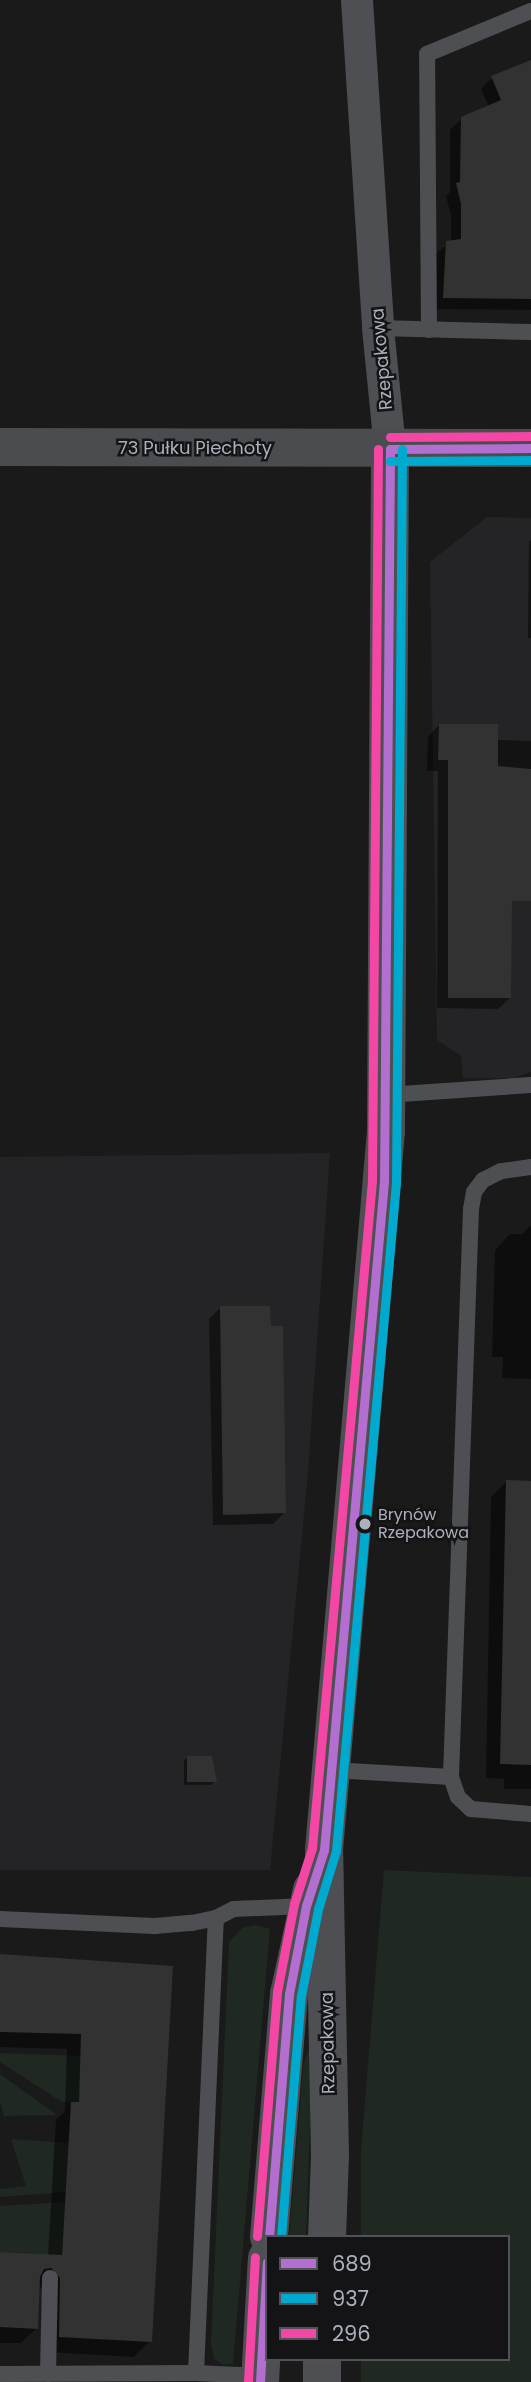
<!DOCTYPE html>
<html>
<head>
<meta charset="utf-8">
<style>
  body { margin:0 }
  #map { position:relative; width:531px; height:2382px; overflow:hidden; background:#1a1a1a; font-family:Poppins,sans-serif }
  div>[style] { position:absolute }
  .built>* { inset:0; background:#242426 }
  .green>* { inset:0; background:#1f2821 }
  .shadow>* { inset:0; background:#0007 }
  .building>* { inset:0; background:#323232 }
  .service>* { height:16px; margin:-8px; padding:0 8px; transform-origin:8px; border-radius:8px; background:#4e4f53 }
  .minor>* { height:32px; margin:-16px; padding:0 16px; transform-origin:16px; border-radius:16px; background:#4e4f53 }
  .tertiary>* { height:38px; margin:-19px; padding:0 19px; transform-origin:19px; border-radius:19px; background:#4e4f53 }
  .primary>* { height:38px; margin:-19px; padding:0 19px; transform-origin:19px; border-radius:19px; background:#4b4c4f }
  .bus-1>* { height:9px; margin:-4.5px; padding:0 4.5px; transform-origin:4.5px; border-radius:4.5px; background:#b36fd0 }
  .bus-2>* { height:9px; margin:-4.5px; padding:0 4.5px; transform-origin:4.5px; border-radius:4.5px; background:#00a9ce }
  .bus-3>* { height:9px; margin:-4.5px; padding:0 4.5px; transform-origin:4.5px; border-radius:4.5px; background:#f346a5 }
  .dots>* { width:19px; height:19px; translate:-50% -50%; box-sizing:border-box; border:4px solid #141416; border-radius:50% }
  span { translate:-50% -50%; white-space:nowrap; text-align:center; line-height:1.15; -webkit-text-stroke:5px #141416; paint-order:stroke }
  .bus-label { font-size:16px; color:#abb0bb }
  .left { translate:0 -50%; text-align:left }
  .street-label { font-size:18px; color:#abb0bb }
  .legend { position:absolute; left:265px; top:2235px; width:245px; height:126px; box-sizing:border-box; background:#141416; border:2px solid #505258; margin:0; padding:9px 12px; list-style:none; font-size:21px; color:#abb0bb }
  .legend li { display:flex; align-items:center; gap:14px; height:35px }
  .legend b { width:35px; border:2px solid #505258 }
</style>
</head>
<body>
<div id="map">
  <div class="built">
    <i style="clip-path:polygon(487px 517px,531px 518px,531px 1072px,514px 1078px,463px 1078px,461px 1056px,437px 1040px,430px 562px)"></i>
    <i style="clip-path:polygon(330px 1153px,308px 1472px,270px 1870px,0 1870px,0 1157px)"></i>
  </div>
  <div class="green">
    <i style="clip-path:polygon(384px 1870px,531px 1877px,531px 2382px,361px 2382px,361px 2359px,508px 2359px,508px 2237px,361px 2237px,361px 2149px)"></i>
    <i style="clip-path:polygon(255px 1925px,270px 1929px,233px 2364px,223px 2365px,214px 2359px,211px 2342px,229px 1942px,242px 1928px)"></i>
    <i style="clip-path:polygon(308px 2050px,311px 2051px,310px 2129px,306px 2237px,289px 2237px,303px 2066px)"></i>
    <i style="clip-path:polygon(0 2053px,81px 2056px,79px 2102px,62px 2102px,0 2062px)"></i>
    <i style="clip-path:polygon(0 2074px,57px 2115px,4px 2116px,0 2102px)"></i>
    <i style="clip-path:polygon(11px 2139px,69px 2143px,66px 2192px,0 2197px,0 2189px,26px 2186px)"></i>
    <i style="clip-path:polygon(65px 2202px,61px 2268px,28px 2267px,29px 2253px,0 2252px,0 2206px)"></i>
  </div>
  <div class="shadow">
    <i style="clip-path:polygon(531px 62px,531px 310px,433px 309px,435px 254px,451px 242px,451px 216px,446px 196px,450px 192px,450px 130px,462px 119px,489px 107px,481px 89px,492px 78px)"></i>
    <i style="clip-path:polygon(531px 540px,531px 638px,528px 638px,529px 542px)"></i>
    <i style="clip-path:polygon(439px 725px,497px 740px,531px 741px,531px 817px,511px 818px,510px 998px,498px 1009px,437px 1008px,438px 771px,427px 771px,428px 737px)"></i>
    <i style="clip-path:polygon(531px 1225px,531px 1379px,502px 1378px,503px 1357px,492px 1357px,495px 1250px,510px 1234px,522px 1234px)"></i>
    <i style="clip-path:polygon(220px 1308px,284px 1513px,273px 1524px,213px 1525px,209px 1319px)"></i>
    <i style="clip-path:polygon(506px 1482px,531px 1483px,531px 1789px,504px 1789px,504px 1779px,486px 1778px,491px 1497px)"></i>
    <i style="clip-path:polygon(188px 1757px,215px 1781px,211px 1785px,184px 1785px,184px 1761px)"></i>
    <i style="clip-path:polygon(0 1956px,171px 1968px,150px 2341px,134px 2357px,45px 2352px,46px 2293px,38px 2285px,37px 2328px,21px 2343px,0 2343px,0 2254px,48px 2256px,56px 2120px,65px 2111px,67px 2049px,0 2047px)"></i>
  </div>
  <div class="building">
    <i style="clip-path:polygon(531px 60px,531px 299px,443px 298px,446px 241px,461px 239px,461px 204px,456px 183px,460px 182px,461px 117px,501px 100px,491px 76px)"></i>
    <i style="clip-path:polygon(439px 724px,498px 724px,498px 766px,531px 769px,531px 901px,512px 901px,511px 998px,448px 998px,448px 760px,438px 760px)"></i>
    <i style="clip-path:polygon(220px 1306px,270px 1306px,271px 1326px,283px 1326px,286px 1513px,223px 1515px)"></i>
    <i style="clip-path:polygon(506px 1480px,531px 1481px,531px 1765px,500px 1764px)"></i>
    <i style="clip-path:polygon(187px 1756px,212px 1756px,217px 1782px,187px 1782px)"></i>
    <i style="clip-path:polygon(0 1954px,173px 1966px,152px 2342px,59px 2337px,60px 2278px,51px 2268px,44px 2269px,40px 2277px,38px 2329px,0 2327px,0 2252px,62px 2255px,71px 2102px,79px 2102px,81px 2034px,0 2032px)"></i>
  </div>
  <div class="service">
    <i style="left:378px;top:328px;width:153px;rotate:1.5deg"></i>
    <i style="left:429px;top:330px;width:276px;rotate:-90.4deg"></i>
    <i style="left:427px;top:54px;width:113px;rotate:-22.5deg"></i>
    <i style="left:387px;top:1095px;width:144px;rotate:-4deg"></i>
    <i style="left:531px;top:1167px;width:30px;rotate:172deg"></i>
    <i style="left:501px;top:1171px;width:20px;rotate:153deg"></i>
    <i style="left:483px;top:1180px;width:15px;rotate:127deg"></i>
    <i style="left:474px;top:1192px;width:17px;rotate:100deg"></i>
    <i style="left:471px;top:1209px;width:568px;rotate:92.02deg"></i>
    <i style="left:451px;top:1777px;width:21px;rotate:71deg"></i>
    <i style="left:458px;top:1797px;width:18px;rotate:43deg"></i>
    <i style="left:471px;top:1809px;width:60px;rotate:4.8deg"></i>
    <i style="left:332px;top:1770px;width:119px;rotate:3.4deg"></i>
    <i style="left:0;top:1919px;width:155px;rotate:2.6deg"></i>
    <i style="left:155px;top:1926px;width:37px;rotate:-5deg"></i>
    <i style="left:192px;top:1923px;width:25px;rotate:-12deg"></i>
    <i style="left:216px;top:1918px;width:20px;rotate:-27deg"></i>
    <i style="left:234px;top:1909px;width:72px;rotate:-2.4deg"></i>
    <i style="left:196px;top:2373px;width:455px;rotate:-87.5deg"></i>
    <i style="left:0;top:2374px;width:196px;rotate:-0.3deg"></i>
    <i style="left:196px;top:2373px;width:64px;rotate:2.7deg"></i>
    <i style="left:48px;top:2374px;width:96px;rotate:-88.8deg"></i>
  </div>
  <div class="minor">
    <i style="left:357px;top:0;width:329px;rotate:86.3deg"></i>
    <i style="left:378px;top:328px;width:122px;rotate:84.3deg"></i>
  </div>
  <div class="tertiary">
    <i style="left:269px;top:2237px;width:244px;rotate:-85.3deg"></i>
    <i style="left:289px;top:1994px;width:107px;rotate:-77.6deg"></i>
    <i style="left:327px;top:2237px;width:81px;rotate:-87.9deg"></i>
    <i style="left:330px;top:2156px;width:306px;rotate:-91.1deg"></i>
    <i style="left:324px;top:1850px;width:722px;rotate:-85.07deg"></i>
    <i style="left:386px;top:1131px;width:682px;rotate:-89.66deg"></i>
    <i style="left:260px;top:2382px;width:124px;rotate:-86.8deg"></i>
    <i style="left:322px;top:2382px;width:23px;rotate:-90deg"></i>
  </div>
  <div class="primary">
    <i style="left:0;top:447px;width:531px;rotate:0.11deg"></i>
  </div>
  <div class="bus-1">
    <i style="left:390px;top:449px;width:141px;rotate:-0.4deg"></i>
    <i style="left:269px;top:2237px;width:244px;rotate:-85.3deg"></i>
    <i style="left:289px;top:1994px;width:90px;rotate:-79.1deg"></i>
    <i style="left:306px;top:1906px;width:59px;rotate:-72.2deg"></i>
    <i style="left:324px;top:1850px;width:671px;rotate:-84.87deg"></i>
    <i style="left:384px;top:1182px;width:733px;rotate:-89.53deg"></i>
    <i style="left:260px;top:2382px;width:120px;rotate:-86.7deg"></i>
  </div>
  <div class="bus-2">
    <i style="left:390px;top:461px;width:141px;rotate:-0.4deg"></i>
    <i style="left:281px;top:2237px;width:242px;rotate:-85.3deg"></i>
    <i style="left:301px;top:1996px;width:89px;rotate:-78.9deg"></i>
    <i style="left:318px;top:1909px;width:61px;rotate:-72.8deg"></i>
    <i style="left:336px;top:1851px;width:671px;rotate:-84.87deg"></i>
    <i style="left:396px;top:1183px;width:734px;rotate:-89.53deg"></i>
  </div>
  <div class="bus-3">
    <i style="left:390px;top:437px;width:141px;rotate:-0.4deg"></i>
    <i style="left:257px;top:2236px;width:245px;rotate:-85.3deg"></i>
    <i style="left:277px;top:1992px;width:90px;rotate:-79.1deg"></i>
    <i style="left:294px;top:1904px;width:59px;rotate:-72.2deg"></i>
    <i style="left:312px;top:1848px;width:670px;rotate:-84.86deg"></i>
    <i style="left:372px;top:1181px;width:732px;rotate:-89.53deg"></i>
    <i style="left:248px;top:2381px;width:124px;rotate:-86.8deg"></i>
  </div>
  <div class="dots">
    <i style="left:365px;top:1524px;background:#abb0bb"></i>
  </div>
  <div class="bus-label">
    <span class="left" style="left:378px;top:1524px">Brynów<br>Rzepakowa</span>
  </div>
  <div class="street-label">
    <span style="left:382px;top:359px;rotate:-95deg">Rzepakowa</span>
    <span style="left:195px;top:448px">73 Pułku Piechoty</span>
    <span style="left:328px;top:2043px;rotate:-91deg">Rzepakowa</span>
  </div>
  <ul class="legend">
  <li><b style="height:9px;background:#b36fd0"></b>689</li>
  <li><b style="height:9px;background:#00a9ce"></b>937</li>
  <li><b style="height:9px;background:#f346a5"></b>296</li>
  </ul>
</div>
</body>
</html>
